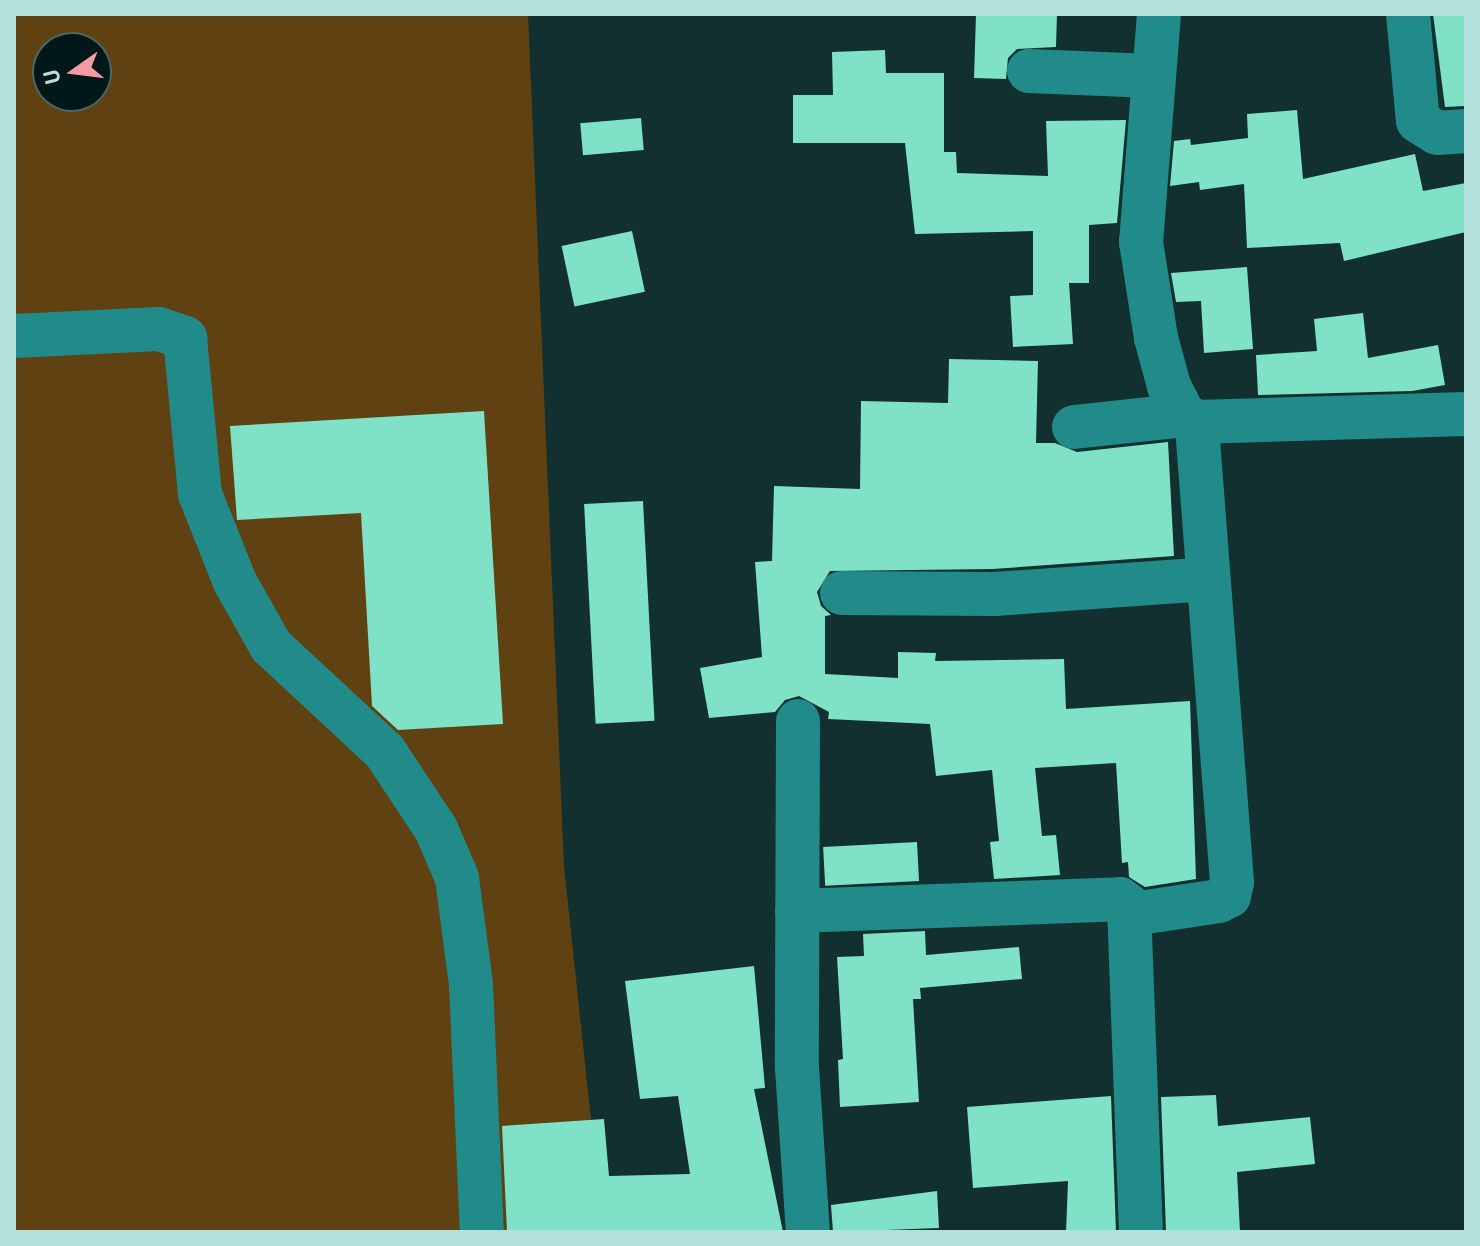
<!DOCTYPE html>
<html>
<head>
<meta charset="utf-8">
<style>
  body { margin:0 }
  #map { position:relative; width:1480px; height:1246px; overflow:hidden; background:#11302f; font-family:Barlow,sans-serif }
  div>[style] { position:absolute }
  .green>* { inset:0; background:#5f4112 }
  .building>* { inset:0; background:#7fe1c5; transform-origin:0 0 }
  .minor>* { height:44px; margin:-22px; padding:0 22px; transform-origin:22px; border-radius:22px; background:#218b89 }
  span { translate:-50% -50%; white-space:nowrap; text-align:center; line-height:1.15; -webkit-text-stroke:8px #001817; paint-order:stroke }
  .frame { position:absolute; inset:0; border:16px solid #b3dfdd; pointer-events:none }
  .north { position:absolute; left:32px; top:32px; width:80px; height:80px; box-sizing:border-box; background:#001817; border:2px solid #486866; border-radius:50%; rotate:256deg; font-size:22px; font-weight:700; line-height:32px; text-align:center; color:#b3dfdd }
  .north::after { content:''; display:block; margin:auto; width:28px; height:36px; background:#f49aa3; clip-path:polygon(50% 0,100% 100%,50% 72%,0 100%) }
</style>
</head>
<body>
<div id="map">
  <div class="green">
    <i style="clip-path:polygon(evenodd,14px 14px,528px 14px,564px 866px,603px 1232px,14px 1232px,14px 14px,48px 48px,96px 48px,96px 96px,48px 96px,48px 48px)"></i>
  </div>
  <div class="building">
    <i style="clip-path:polygon(976px 14px,1057px 14px,1056px 47px,1017px 49px,1008px 58px,1006px 79px,974px 78px)"></i>
    <i style="clip-path:polygon(1433px 14px,1466px 14px,1466px 106px,1445px 107px)"></i>
    <i style="clip-path:polygon(885px 50px,886px 73px,944px 73px,944px 152px,956px 152px,957px 173px,1048px 176px,1046px 121px,1126px 120px,1117px 223px,1089px 225px,1089px 283px,1069px 283px,1073px 344px,1013px 347px,1010px 296px,1033px 295px,1033px 231px,915px 234px,905px 143px,793px 143px,793px 95px,833px 95px,832px 52px)"></i>
    <i style="clip-path:polygon(1297px 110px,1303px 179px,1415px 154px,1423px 191px,1466px 183px,1466px 232px,1344px 261px,1340px 243px,1247px 248px,1244px 184px,1200px 190px,1199px 182px,1170px 186px,1174px 141px,1190px 139px,1191px 145px,1248px 138px,1247px 114px)"></i>
    <i style="left:641px;top:118px;width:32px;height:61px;rotate:85deg"></i>
    <i style="left:632px;top:231px;width:62px;height:72px;rotate:78deg"></i>
    <i style="clip-path:polygon(1247px 267px,1253px 349px,1204px 353px,1201px 301px,1176px 302px,1171px 273px)"></i>
    <i style="clip-path:polygon(1363px 313px,1368px 358px,1438px 345px,1445px 385px,1412px 391px,1258px 395px,1256px 355px,1317px 351px,1314px 319px)"></i>
    <i style="clip-path:polygon(949px 359px,1038px 361px,1036px 443px,1055px 443px,1077px 452px,1168px 442px,1174px 556px,993px 569px,830px 571px,817px 592px,821px 606px,831px 615px,825px 616px,825px 674px,898px 678px,898px 652px,936px 653px,935px 661px,1064px 659px,1066px 709px,1190px 701px,1196px 879px,1145px 887px,1129px 877px,1128px 862px,1122px 863px,1116px 763px,1035px 768px,1042px 836px,1056px 835px,1060px 875px,994px 879px,990px 842px,999px 841px,992px 770px,936px 776px,930px 724px,828px 719px,829px 712px,799px 696px,785px 700px,775px 712px,709px 718px,700px 668px,762px 657px,755px 562px,772px 561px,774px 486px,860px 489px,861px 401px,948px 403px)"></i>
    <i style="clip-path:polygon(484px 411px,503px 724px,398px 730px,372px 706px,361px 513px,237px 520px,230px 426px)"></i>
    <i style="left:643px;top:501px;width:220px;height:59px;rotate:87deg"></i>
    <i style="left:917px;top:842px;width:39px;height:94px;rotate:87deg"></i>
    <i style="clip-path:polygon(925px 931px,926px 955px,1019px 947px,1022px 979px,920px 988px,921px 999px,913px 999px,919px 1102px,840px 1107px,838px 1060px,843px 1059px,837px 957px,864px 956px,863px 934px)"></i>
    <i style="clip-path:polygon(754px 966px,765px 1088px,754px 1089px,783px 1232px,507px 1232px,502px 1126px,604px 1119px,609px 1176px,690px 1174px,678px 1096px,640px 1099px,625px 981px)"></i>
    <i style="clip-path:polygon(1216px 1095px,1218px 1126px,1310px 1117px,1315px 1164px,1237px 1172px,1240px 1232px,1166px 1232px,1161px 1097px)"></i>
    <i style="clip-path:polygon(1111px 1096px,1116px 1232px,1066px 1232px,1068px 1181px,973px 1188px,967px 1107px)"></i>
    <i style="clip-path:polygon(937px 1191px,939px 1228px,833px 1232px,831px 1205px)"></i>
  </div>
  <div class="minor">
    <i style="left:1159px;top:14px;width:229px;rotate:94.5deg"></i>
    <i style="left:1141px;top:242px;width:97px;rotate:81.1deg"></i>
    <i style="left:1156px;top:338px;width:50px;rotate:74.8deg"></i>
    <i style="left:1169px;top:386px;width:33px;rotate:63deg"></i>
    <i style="left:1184px;top:415px;width:15px;rotate:28deg"></i>
    <i style="left:1197px;top:422px;width:269px;rotate:-1.7deg"></i>
    <i style="left:1408px;top:14px;width:107px;rotate:84.7deg"></i>
    <i style="left:1418px;top:121px;width:22px;rotate:32deg"></i>
    <i style="left:1437px;top:133px;width:29px;rotate:-4deg"></i>
    <i style="left:1029px;top:71px;width:123px;rotate:2.3deg"></i>
    <i style="left:14px;top:336px;width:145px;rotate:-2.8deg"></i>
    <i style="left:159px;top:329px;width:28px;rotate:19deg"></i>
    <i style="left:185px;top:338px;width:157px;rotate:84.5deg"></i>
    <i style="left:200px;top:494px;width:95px;rotate:68.3deg"></i>
    <i style="left:235px;top:582px;width:73px;rotate:60.6deg"></i>
    <i style="left:271px;top:646px;width:156px;rotate:42.9deg"></i>
    <i style="left:385px;top:752px;width:92px;rotate:56.5deg"></i>
    <i style="left:436px;top:829px;width:53px;rotate:66.8deg"></i>
    <i style="left:457px;top:878px;width:107px;rotate:82.5deg"></i>
    <i style="left:471px;top:984px;width:248px;rotate:87.5deg"></i>
    <i style="left:1074px;top:427px;width:111px;rotate:-6.2deg"></i>
    <i style="left:842px;top:593px;width:152px;rotate:0.4deg"></i>
    <i style="left:994px;top:594px;width:214px;rotate:-4deg"></i>
    <i style="left:798px;top:721px;width:347px;rotate:90.2deg"></i>
    <i style="left:797px;top:1068px;width:164px;rotate:86.2deg"></i>
    <i style="left:797px;top:911px;width:323px;rotate:-2.1deg"></i>
    <i style="left:1120px;top:899px;width:11px;rotate:38deg"></i>
    <i style="left:1129px;top:906px;width:326px;rotate:87.9deg"></i>
    <i style="left:1133px;top:914px;width:87px;rotate:-8.6deg"></i>
    <i style="left:1219px;top:901px;width:11px;rotate:-27deg"></i>
    <i style="left:1229px;top:896px;width:14px;rotate:-78deg"></i>
    <i style="left:1232px;top:882px;width:461px;rotate:-94.4deg"></i>
  </div>
  <div class="frame"></div>
  <div class="north">U</div>
</div>
</body>
</html>
